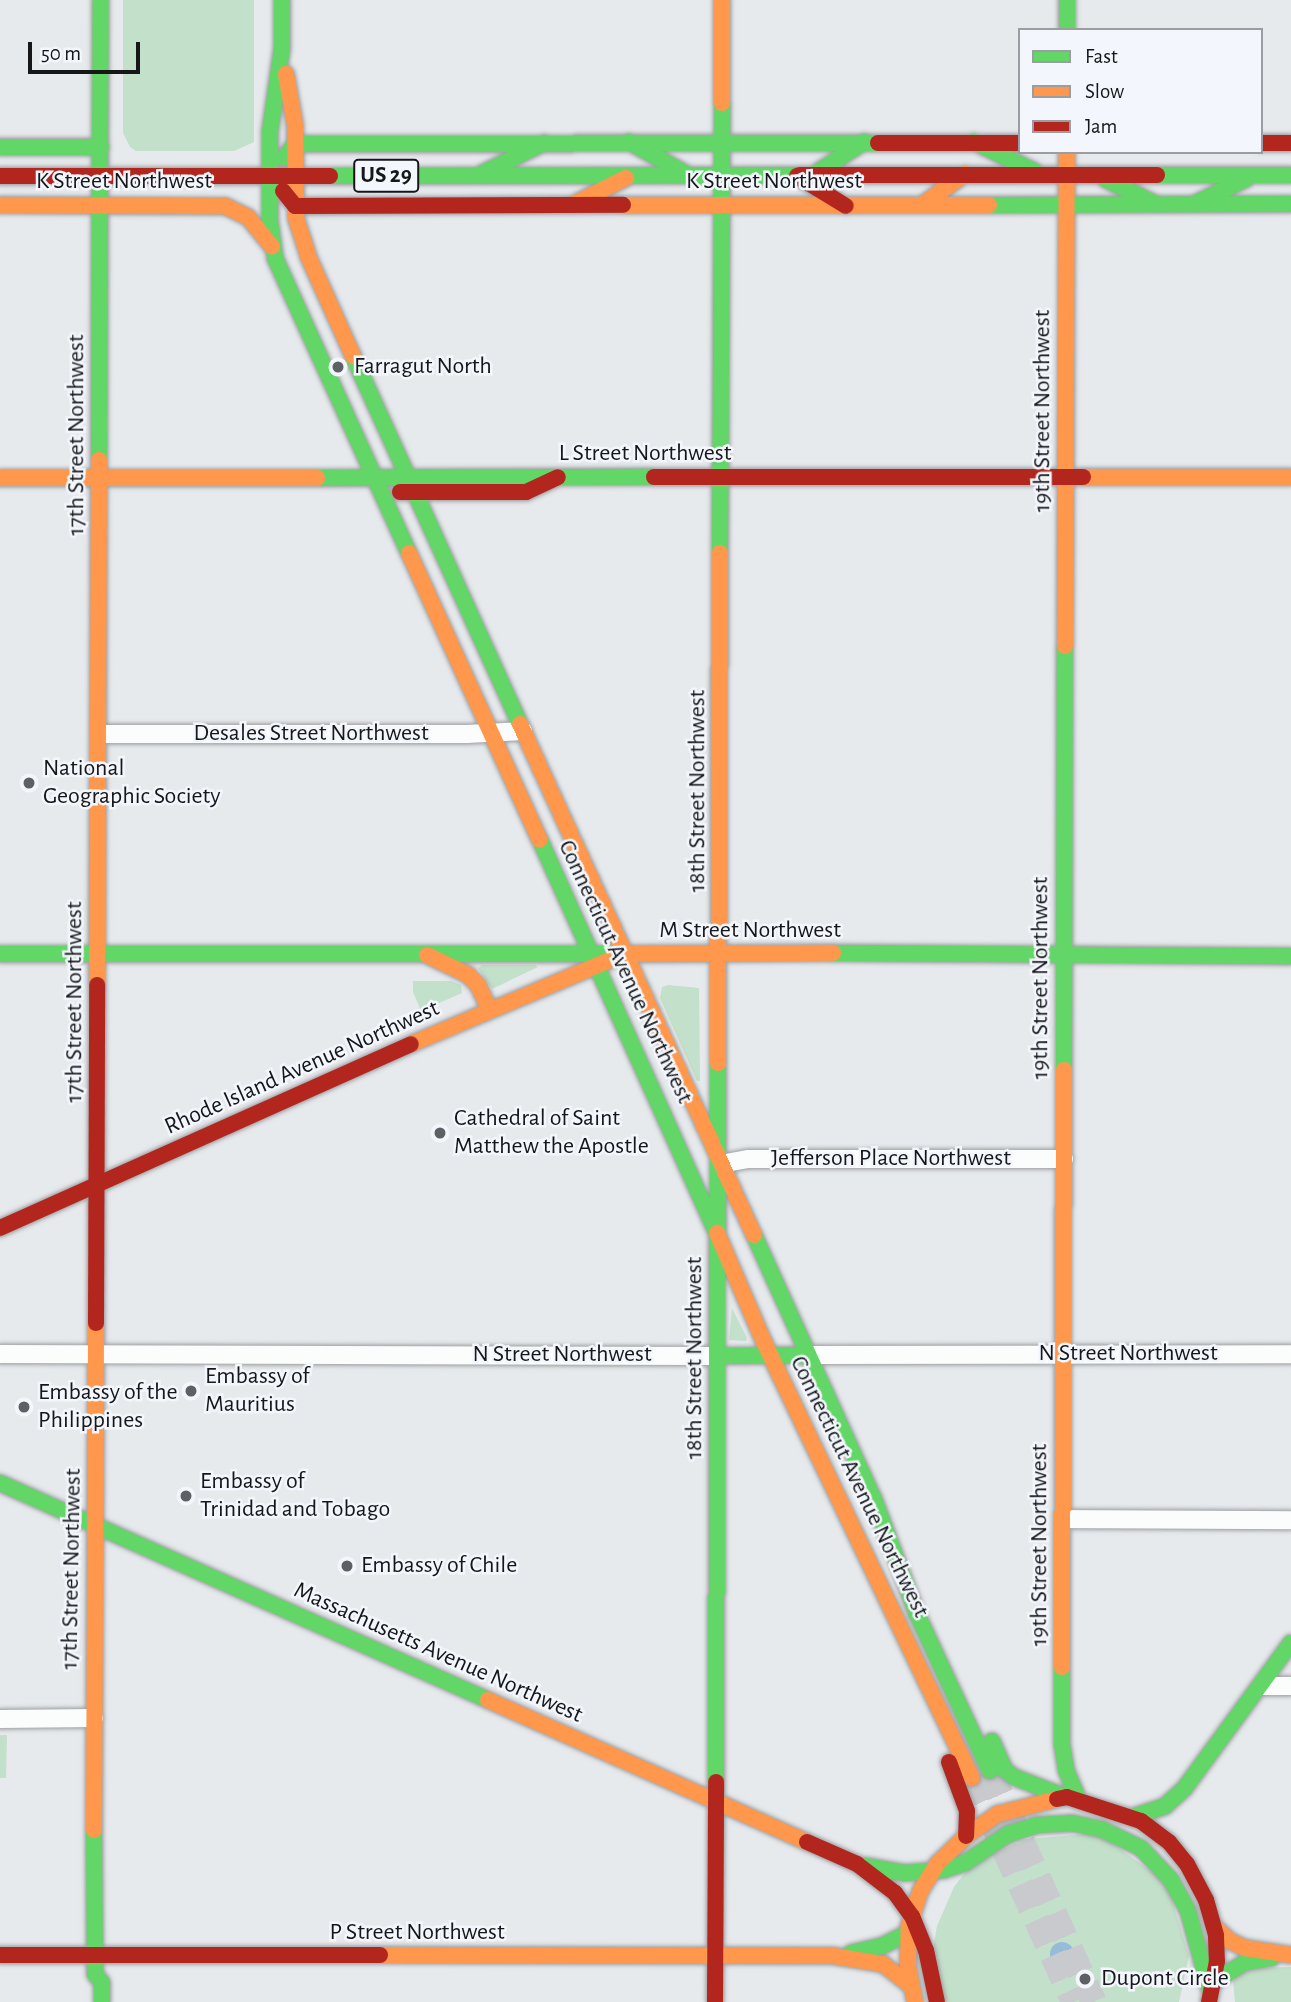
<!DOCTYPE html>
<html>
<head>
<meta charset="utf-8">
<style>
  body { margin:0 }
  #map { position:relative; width:1291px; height:2002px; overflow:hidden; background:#e7eaed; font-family:"Alegreya Sans",sans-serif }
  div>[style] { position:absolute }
  .green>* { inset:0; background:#c3e0ca }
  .water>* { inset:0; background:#97bcd9 }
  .round { border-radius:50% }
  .primary-tunnel>* { height:26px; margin-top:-13px; transform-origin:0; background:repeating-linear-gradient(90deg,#c8cacd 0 26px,transparent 0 39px) }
  .roads { filter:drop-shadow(0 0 2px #9d9fa1) drop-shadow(0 0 2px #9d9fa1) }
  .street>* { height:18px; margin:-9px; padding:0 9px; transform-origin:9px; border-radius:9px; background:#fbfcfc }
  .fast>* { height:16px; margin:-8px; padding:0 8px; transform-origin:8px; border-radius:8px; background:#63d668 }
  .slow>* { height:16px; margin:-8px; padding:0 8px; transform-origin:8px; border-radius:8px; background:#ff974d }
  .jam>* { height:16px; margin:-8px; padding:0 8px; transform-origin:8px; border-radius:8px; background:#b3261e }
  .dots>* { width:19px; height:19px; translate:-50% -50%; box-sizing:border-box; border:4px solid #f3f6fc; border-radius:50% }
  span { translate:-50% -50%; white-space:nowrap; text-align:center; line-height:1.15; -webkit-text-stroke:5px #f3f6fc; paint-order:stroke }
  .shield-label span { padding:2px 5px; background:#f3f6fc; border:2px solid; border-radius:5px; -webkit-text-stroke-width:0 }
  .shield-label { font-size:23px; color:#151719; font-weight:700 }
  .street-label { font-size:24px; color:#151719 }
  .poi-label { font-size:24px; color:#151719 }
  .left { translate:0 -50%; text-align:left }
  .legend { position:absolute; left:1018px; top:28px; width:245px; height:126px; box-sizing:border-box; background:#f3f6fc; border:2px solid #9a9da1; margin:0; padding:9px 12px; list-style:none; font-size:21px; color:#151719 }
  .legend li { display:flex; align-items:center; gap:14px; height:35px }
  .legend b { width:35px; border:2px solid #9a9da1 }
  .scale { position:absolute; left:28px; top:42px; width:112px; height:32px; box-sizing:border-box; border:4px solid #151719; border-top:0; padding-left:9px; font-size:21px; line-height:24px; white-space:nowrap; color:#151719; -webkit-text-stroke:5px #f3f6fc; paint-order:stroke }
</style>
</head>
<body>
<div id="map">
  <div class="green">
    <i style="clip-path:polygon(123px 0,254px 0,254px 142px,234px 151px,136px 151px,130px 147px,123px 133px)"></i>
    <i style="clip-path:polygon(482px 965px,535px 965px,538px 967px,492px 989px,478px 968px)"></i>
    <i style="clip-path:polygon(413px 981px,451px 981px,461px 985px,462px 993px,421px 1011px,413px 992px)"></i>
    <i style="clip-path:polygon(668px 985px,699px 988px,700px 1081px,697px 1081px,660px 998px,662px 987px)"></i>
    <i style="clip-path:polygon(732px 1308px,747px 1338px,746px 1341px,729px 1340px)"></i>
    <i style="clip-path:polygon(0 1735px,7px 1735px,6px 1778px,0 1778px)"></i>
    <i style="clip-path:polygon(1098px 1833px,1167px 1883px,1189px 1956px,1179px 2002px,943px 2002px,934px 1944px,937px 1926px,954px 1887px,970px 1866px,1005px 1841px)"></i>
    <i style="clip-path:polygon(1291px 1967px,1291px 2002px,1235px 2002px,1233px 1981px,1245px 1968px)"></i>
  </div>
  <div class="water">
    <i class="round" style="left:1050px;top:1942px;width:24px;height:24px"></i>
  </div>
  <div class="primary-tunnel">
    <i style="left:990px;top:1771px;width:253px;rotate:65.8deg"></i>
    <i style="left:972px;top:1778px;width:246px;rotate:65.5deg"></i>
  </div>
  <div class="roads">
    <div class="street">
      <i style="left:99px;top:734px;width:368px"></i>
      <i style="left:467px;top:734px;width:56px;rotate:-3.1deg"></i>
      <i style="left:720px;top:1164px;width:29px;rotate:-10deg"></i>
      <i style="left:749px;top:1159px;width:315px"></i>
      <i style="left:0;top:1354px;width:718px;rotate:0.16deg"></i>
      <i style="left:808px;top:1355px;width:483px;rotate:-0.1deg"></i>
      <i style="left:1063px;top:1519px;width:228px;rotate:0.3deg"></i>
      <i style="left:1261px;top:1686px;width:30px"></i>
      <i style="left:0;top:1719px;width:94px;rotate:-0.6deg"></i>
    </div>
    <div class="fast">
      <i style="left:282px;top:0;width:48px;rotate:90deg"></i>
      <i style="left:282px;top:48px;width:84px;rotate:98.2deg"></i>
      <i style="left:270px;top:131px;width:90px;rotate:90deg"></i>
      <i style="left:270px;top:221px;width:37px;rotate:82deg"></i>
      <i style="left:275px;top:258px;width:324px;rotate:65.6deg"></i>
      <i style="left:1067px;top:0;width:30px;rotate:90deg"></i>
      <i style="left:629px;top:142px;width:64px;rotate:29deg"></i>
      <i style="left:974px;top:142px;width:67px;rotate:25.8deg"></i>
      <i style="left:0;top:147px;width:101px"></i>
      <i style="left:284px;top:158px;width:18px;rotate:-52deg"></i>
      <i style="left:295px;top:144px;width:583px;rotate:-0.1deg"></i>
      <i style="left:483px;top:173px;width:68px;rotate:-26.2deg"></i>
      <i style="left:813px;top:175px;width:61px;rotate:-32.9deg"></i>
      <i style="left:1157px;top:175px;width:134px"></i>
      <i style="left:330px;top:176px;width:470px;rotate:-0.1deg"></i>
      <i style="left:1105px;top:179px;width:57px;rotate:26.1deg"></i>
      <i style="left:1194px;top:204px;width:58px;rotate:-25.7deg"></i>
      <i style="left:989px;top:205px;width:302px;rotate:-0.2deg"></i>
      <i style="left:353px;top:356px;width:404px;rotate:65.6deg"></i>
      <i style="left:99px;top:460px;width:460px;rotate:-89.8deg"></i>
      <i style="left:317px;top:478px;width:337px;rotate:-0.2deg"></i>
      <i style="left:720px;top:553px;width:450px;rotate:-89.7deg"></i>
      <i style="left:540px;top:840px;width:431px;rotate:65.8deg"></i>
      <i style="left:833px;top:953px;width:458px;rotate:0.4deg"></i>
      <i style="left:0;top:954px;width:609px"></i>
      <i style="left:1064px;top:1070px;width:424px;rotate:-89.9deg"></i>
      <i style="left:754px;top:1235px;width:290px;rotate:65.6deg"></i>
      <i style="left:874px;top:1499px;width:123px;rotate:69.5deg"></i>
      <i style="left:917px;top:1614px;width:173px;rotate:65.1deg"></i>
      <i style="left:718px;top:1356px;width:90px;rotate:-0.6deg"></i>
      <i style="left:0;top:1483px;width:534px;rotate:23.97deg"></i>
      <i style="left:1062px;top:1667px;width:77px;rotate:90deg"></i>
      <i style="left:1062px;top:1744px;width:26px;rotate:81deg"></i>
      <i style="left:1066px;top:1770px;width:33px;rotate:67deg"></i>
      <i style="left:992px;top:1741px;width:32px;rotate:66deg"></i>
      <i style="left:1005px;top:1770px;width:11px;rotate:38deg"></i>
      <i style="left:1014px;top:1777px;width:55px;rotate:21.4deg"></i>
      <i style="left:716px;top:1782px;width:719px;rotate:-89.84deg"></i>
      <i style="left:1132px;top:1817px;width:35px;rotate:-18deg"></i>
      <i style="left:1165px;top:1806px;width:25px;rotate:-42deg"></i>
      <i style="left:1184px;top:1789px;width:181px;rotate:-53.8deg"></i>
      <i style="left:94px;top:1830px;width:144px;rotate:89.6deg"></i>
      <i style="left:95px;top:1974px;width:11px;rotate:52deg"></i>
      <i style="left:102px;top:1983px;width:19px;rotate:90deg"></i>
      <i style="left:865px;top:1866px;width:40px;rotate:10deg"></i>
      <i style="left:904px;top:1873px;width:40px;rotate:-4.3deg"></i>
      <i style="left:944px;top:1870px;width:22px;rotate:-18deg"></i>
      <i style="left:965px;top:1863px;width:52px;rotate:-34deg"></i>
      <i style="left:1008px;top:1834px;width:30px;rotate:-17deg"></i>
      <i style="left:1037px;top:1825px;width:35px;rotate:-3deg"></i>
      <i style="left:1072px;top:1823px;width:30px;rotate:12deg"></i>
      <i style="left:1101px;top:1829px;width:44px;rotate:25.4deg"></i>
      <i style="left:1141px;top:1848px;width:44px;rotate:46.8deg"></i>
      <i style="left:1171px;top:1880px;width:35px;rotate:61deg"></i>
      <i style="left:1188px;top:1911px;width:79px;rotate:74.6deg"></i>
      <i style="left:851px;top:1953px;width:32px;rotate:-13deg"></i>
      <i style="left:882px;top:1946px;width:30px;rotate:-27deg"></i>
      <i style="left:1215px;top:1981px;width:36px;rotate:-32deg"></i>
      <i style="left:1246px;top:1962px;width:26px;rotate:-9deg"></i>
    </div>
    <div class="slow">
      <i style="left:286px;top:74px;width:52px;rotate:80deg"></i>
      <i style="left:295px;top:125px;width:93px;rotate:89.4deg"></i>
      <i style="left:296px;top:218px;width:40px;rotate:72deg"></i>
      <i style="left:308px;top:256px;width:110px;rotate:65.8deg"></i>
      <i style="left:722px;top:103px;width:103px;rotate:-90deg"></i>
      <i style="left:574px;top:204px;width:58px;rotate:-26.6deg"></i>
      <i style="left:0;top:205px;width:225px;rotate:0.3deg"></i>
      <i style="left:225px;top:206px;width:25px;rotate:26deg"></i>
      <i style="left:248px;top:217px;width:38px;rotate:51deg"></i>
      <i style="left:623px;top:205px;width:366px"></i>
      <i style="left:922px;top:205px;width:53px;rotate:-35.8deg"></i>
      <i style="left:1083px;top:477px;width:208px"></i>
      <i style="left:0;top:478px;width:317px"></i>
      <i style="left:409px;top:553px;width:315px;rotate:65.5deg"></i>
      <i style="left:1065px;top:646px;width:494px;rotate:-89.8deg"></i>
      <i style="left:520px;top:724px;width:562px;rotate:65.4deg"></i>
      <i style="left:427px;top:955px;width:46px;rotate:26deg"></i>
      <i style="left:468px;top:975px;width:14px;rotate:45deg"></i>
      <i style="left:478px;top:985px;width:26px;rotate:65deg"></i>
      <i style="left:97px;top:985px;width:525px;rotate:-89.78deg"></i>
      <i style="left:411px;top:1044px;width:231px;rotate:-22.9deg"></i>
      <i style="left:624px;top:954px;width:209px;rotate:-0.3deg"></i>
      <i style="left:718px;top:1063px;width:510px;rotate:-89.78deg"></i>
      <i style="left:717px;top:1233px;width:119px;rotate:66.7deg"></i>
      <i style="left:764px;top:1342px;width:483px;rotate:64.5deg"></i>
      <i style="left:1062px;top:1667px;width:597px;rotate:-89.81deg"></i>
      <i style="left:488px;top:1700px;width:349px;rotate:24deg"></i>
      <i style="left:94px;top:1830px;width:507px;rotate:-89.77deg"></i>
      <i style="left:1214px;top:1926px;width:22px;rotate:43deg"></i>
      <i style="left:1230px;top:1941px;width:17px;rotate:25deg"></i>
      <i style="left:1245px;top:1948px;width:47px;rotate:8.7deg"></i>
      <i style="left:380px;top:1955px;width:454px;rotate:0.1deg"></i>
      <i style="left:834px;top:1956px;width:50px;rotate:9.3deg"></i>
      <i style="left:883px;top:1964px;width:34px;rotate:38deg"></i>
      <i style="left:915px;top:2002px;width:38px;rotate:-101deg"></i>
      <i style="left:908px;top:1965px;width:39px;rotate:-89deg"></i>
      <i style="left:909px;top:1926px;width:38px;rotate:-72deg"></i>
      <i style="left:921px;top:1890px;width:31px;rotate:-58deg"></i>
      <i style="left:937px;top:1864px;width:40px;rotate:-44deg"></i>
      <i style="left:966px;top:1836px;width:39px;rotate:-35deg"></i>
      <i style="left:998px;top:1814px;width:61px;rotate:-14.3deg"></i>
    </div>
    <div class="jam">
      <i style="left:878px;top:143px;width:142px"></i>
      <i style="left:1261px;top:143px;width:30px"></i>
      <i style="left:800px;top:175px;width:357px"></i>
      <i style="left:0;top:176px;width:330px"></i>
      <i style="left:797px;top:176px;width:57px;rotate:31.5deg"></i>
      <i style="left:283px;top:191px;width:19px;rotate:51deg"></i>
      <i style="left:295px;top:206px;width:328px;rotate:-0.2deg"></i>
      <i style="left:654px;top:477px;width:429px"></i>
      <i style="left:400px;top:492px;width:126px"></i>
      <i style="left:526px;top:492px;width:35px;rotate:-25deg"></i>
      <i style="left:0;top:1228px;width:450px;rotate:-24.1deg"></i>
      <i style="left:96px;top:1323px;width:338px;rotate:-89.8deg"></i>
      <i style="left:949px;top:1762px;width:52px;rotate:69.8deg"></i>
      <i style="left:967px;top:1811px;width:25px;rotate:92deg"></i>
      <i style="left:1057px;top:1799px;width:10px;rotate:-11deg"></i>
      <i style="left:1067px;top:1797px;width:78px;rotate:18deg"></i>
      <i style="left:1141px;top:1821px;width:35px;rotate:37deg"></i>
      <i style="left:1169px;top:1842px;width:28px;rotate:51deg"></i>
      <i style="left:1187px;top:1864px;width:41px;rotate:62.2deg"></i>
      <i style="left:1206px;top:1900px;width:37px;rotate:74deg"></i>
      <i style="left:1216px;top:1936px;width:25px;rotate:88deg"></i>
      <i style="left:1217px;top:1961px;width:42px;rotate:101deg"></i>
      <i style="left:807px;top:1842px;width:55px;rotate:23.7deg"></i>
      <i style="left:857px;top:1864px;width:48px;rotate:37.3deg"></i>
      <i style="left:895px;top:1893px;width:29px;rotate:54deg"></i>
      <i style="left:912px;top:1916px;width:37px;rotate:68deg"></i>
      <i style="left:926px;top:1950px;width:53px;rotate:78.1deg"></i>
      <i style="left:0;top:1955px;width:380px"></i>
      <i style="left:715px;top:2002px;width:220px;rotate:-89.7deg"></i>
    </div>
  </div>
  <div class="dots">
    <i style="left:338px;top:367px;background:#5e6163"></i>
    <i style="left:29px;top:783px;background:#5e6163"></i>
    <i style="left:440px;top:1133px;background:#5e6163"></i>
    <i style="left:191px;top:1391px;background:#5e6163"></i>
    <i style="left:24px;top:1407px;background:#5e6163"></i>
    <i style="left:186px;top:1496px;background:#5e6163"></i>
    <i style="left:347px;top:1566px;background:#5e6163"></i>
    <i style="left:1085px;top:1979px;background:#5e6163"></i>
  </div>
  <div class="shield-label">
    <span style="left:386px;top:176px">US 29</span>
  </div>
  <div class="street-label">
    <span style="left:124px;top:182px">K Street Northwest</span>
    <span style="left:774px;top:182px">K Street Northwest</span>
    <span style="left:1043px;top:411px;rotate:-90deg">19th Street Northwest</span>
    <span style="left:77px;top:435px;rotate:-90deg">17th Street Northwest</span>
    <span style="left:645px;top:454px">L Street Northwest</span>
    <span style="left:311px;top:734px">Desales Street Northwest</span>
    <span style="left:698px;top:791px;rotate:-90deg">18th Street Northwest</span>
    <span style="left:750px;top:931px">M Street Northwest</span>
    <span style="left:625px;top:972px;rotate:65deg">Connecticut Avenue Northwest</span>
    <span style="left:1041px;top:978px;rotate:-90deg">19th Street Northwest</span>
    <span style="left:75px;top:1002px;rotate:-90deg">17th Street Northwest</span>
    <span style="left:302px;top:1068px;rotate:-24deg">Rhode Island Avenue Northwest</span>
    <span style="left:891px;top:1159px">Jefferson Place Northwest</span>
    <span style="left:1128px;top:1354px">N Street Northwest</span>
    <span style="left:562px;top:1355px">N Street Northwest</span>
    <span style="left:695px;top:1358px;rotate:-90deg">18th Street Northwest</span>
    <span style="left:859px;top:1487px;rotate:64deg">Connecticut Avenue Northwest</span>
    <span style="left:1040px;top:1545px;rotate:-90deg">19th Street Northwest</span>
    <span style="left:72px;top:1569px;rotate:-89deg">17th Street Northwest</span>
    <span style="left:438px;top:1653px;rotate:24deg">Massachusetts Avenue Northwest</span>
    <span style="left:417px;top:1933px">P Street Northwest</span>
  </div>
  <div class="poi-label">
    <span class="left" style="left:354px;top:367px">Farragut North</span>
    <span class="left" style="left:43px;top:783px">National<br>Geographic Society</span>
    <span class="left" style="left:454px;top:1133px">Cathedral of Saint<br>Matthew the Apostle</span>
    <span class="left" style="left:205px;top:1391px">Embassy of<br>Mauritius</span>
    <span class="left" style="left:38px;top:1407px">Embassy of the<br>Philippines</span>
    <span class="left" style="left:200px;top:1496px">Embassy of<br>Trinidad and Tobago</span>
    <span class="left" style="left:361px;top:1566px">Embassy of Chile</span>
    <span class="left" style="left:1101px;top:1979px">Dupont Circle</span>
  </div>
  <ul class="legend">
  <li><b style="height:9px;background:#63d668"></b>Fast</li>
  <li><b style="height:9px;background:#ff974d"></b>Slow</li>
  <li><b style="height:9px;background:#b3261e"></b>Jam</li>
  </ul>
  <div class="scale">50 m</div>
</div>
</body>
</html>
